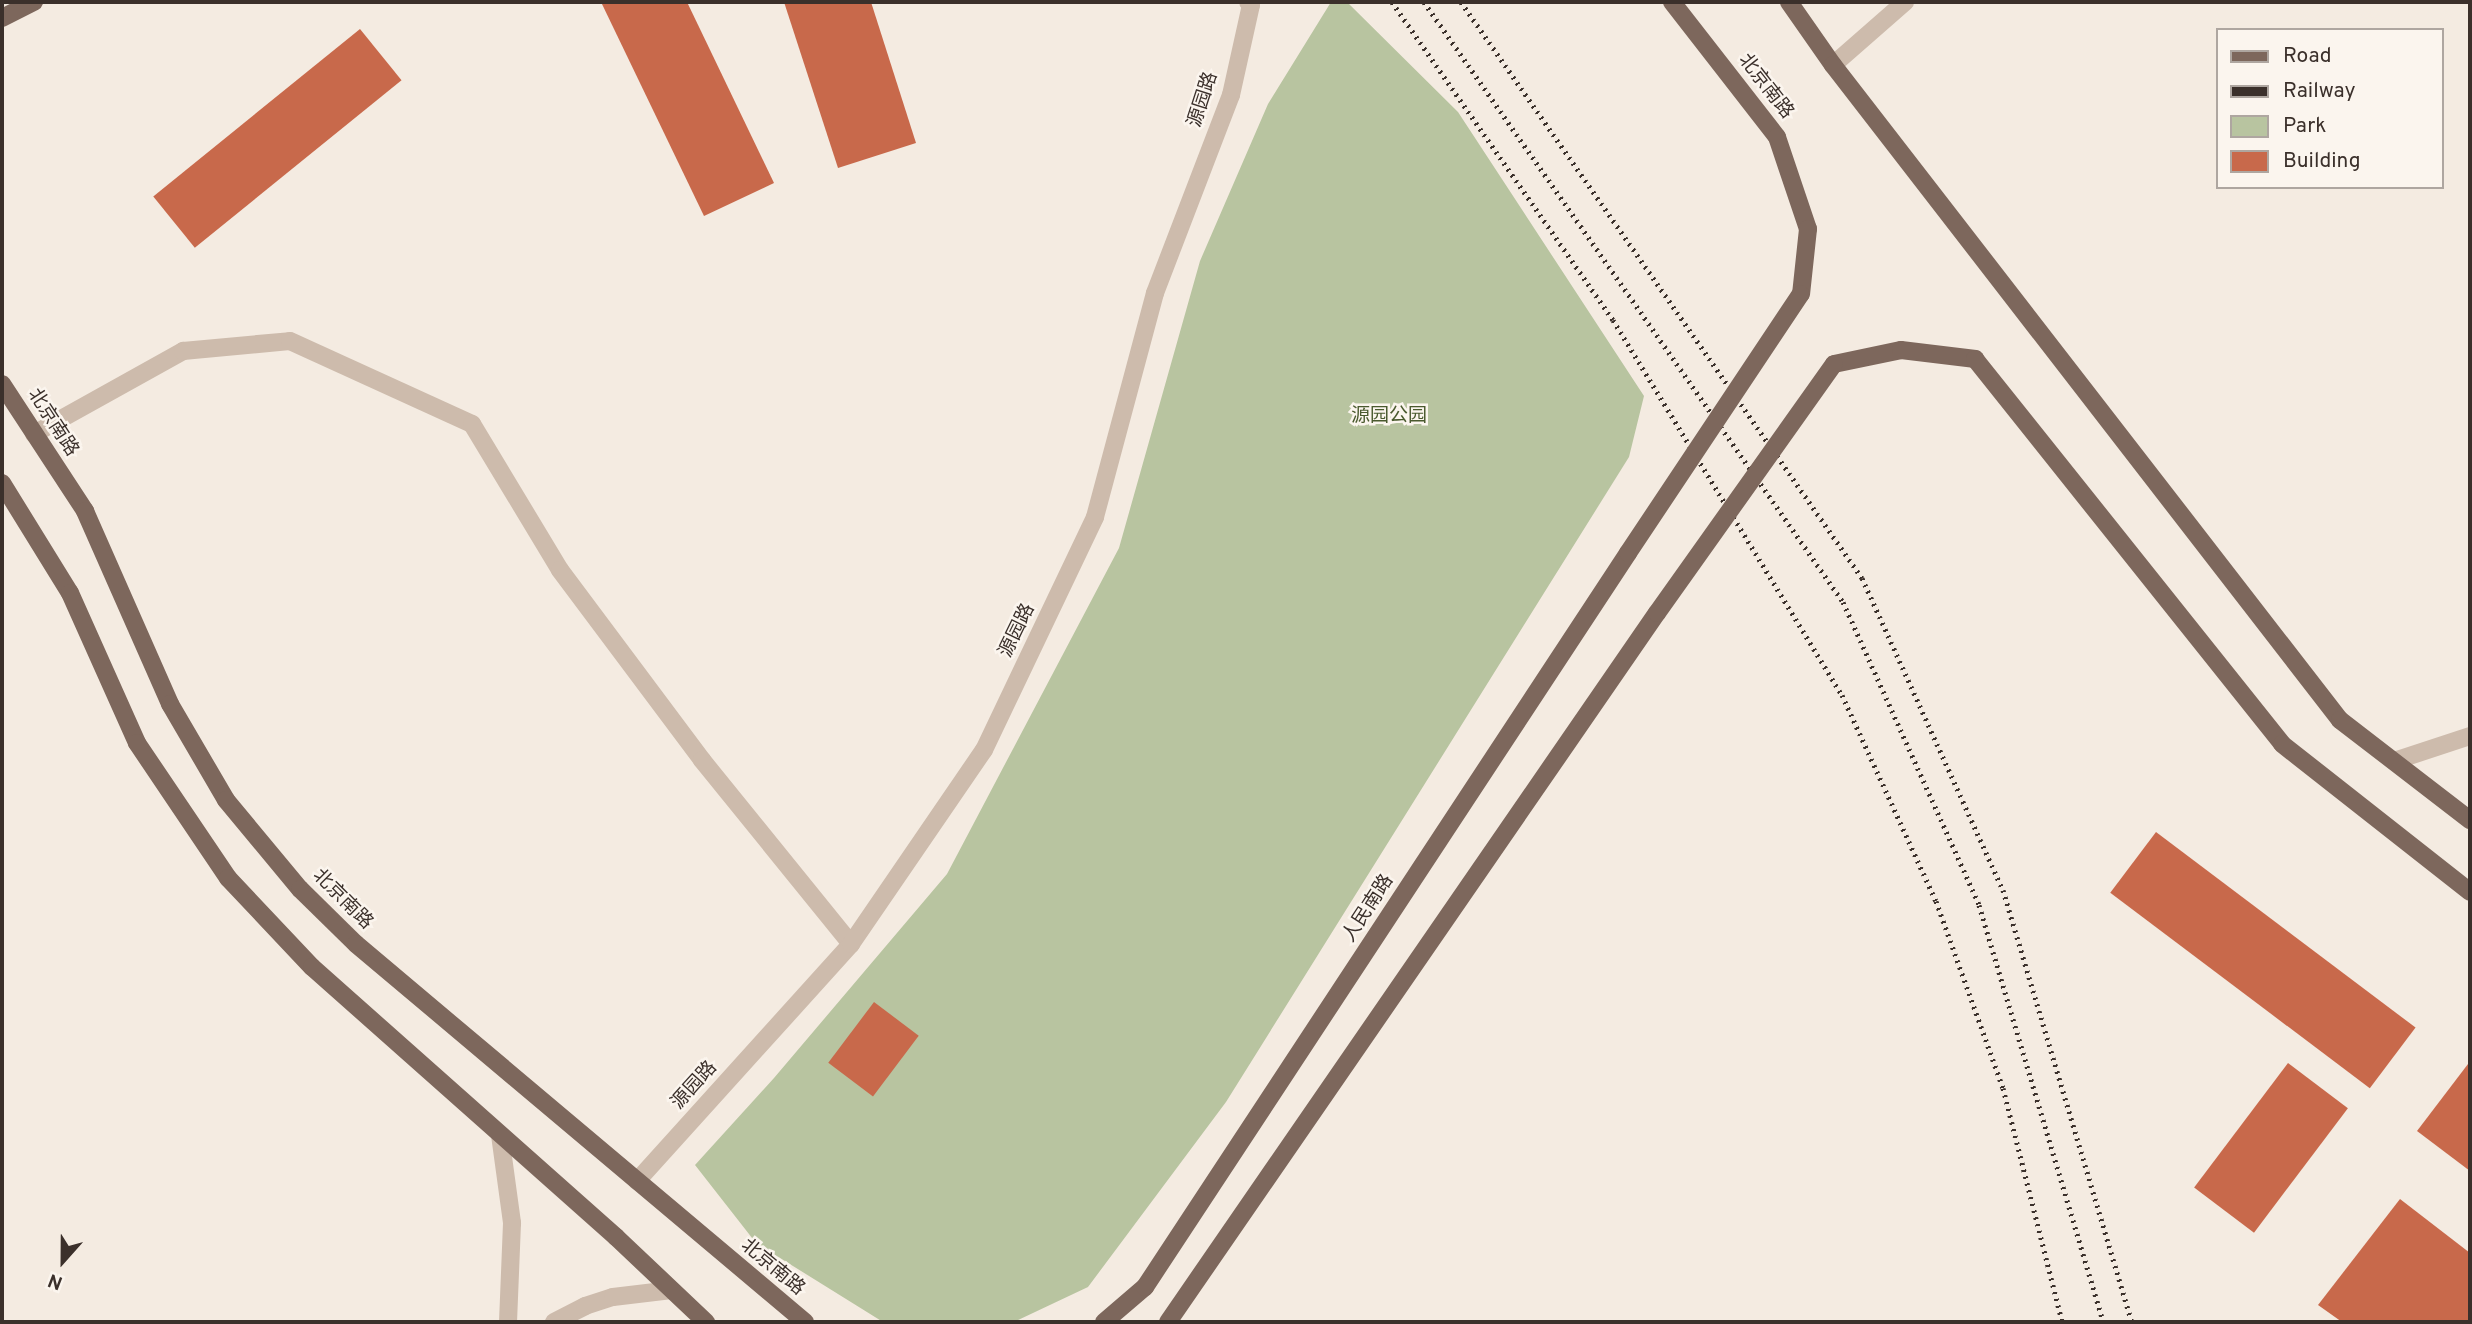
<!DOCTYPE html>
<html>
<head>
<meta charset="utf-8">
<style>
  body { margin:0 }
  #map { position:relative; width:2472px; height:1324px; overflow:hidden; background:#f4ebe1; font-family:Overpass,"Noto Sans SC",sans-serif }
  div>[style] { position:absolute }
  .green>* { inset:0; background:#b8c4a0 }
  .building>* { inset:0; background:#c8694b; transform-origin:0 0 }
  .minor>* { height:18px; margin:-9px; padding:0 9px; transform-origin:9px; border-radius:9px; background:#cdbbac }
  .tertiary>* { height:18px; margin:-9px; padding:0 9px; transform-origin:9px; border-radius:9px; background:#cdbbac }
  .primary>* { height:18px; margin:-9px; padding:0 9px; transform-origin:9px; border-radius:9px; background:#7d675c }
  .rail>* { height:5px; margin-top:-2.5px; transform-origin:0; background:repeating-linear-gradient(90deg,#3b302b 0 2px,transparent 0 7px) }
  .primary-bridge>* { height:18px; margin:-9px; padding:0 9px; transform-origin:9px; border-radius:9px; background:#7d675c }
  span { translate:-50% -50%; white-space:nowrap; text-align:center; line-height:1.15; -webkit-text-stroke:5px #fbf5ee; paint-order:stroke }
  .street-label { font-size:19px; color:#3b302b }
  .park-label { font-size:19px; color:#4a5a2e }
  .frame { position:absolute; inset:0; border:4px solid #3b302b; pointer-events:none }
  .legend { position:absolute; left:2216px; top:28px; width:228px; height:161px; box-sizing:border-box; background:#fbf5ee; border:2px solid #aea6a0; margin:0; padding:9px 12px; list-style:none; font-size:21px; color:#3b302b }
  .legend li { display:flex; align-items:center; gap:14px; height:35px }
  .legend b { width:35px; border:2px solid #aea6a0 }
  .north { position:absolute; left:28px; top:1226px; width:70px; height:70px; -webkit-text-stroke:5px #fbf5ee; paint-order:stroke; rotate:201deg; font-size:19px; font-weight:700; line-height:28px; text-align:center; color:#3b302b }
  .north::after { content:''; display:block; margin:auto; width:24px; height:32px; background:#3b302b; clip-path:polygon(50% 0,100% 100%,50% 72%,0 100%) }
</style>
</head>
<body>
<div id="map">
  <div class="green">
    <i style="clip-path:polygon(1331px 2px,1347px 2px,1458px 112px,1644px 396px,1629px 457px,1226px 1102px,1088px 1287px,1014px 1322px,883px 1322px,756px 1243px,695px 1165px,774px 1078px,947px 874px,1119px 548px,1200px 261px,1268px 104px)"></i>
  </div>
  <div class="building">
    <i style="clip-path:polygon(601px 2px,687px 2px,774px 183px,704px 216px)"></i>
    <i style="clip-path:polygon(784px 2px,871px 2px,916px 143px,838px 168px)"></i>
    <i style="left:360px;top:29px;width:66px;height:266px;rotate:51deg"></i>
    <i style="left:2156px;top:832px;width:325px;height:76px;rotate:37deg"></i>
    <i style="left:874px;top:1002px;width:56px;height:76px;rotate:37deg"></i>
    <i style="left:2288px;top:1063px;width:75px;height:156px;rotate:37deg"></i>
    <i style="clip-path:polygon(2468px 1064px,2470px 1066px,2470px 1171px,2417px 1131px)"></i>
    <i style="clip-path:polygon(2400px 1199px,2470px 1253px,2470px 1322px,2342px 1322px,2318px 1305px)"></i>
  </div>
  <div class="minor">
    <i style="left:1833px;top:65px;width:96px;rotate:-41.2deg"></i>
    <i style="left:34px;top:434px;width:171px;rotate:-29.1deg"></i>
    <i style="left:183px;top:351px;width:107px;rotate:-5.3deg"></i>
    <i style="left:290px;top:341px;width:200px;rotate:24.5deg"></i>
    <i style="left:472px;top:424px;width:170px;rotate:58.9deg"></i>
    <i style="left:560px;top:570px;width:237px;rotate:53.2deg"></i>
    <i style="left:702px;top:760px;width:237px;rotate:51deg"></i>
    <i style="left:2394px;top:761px;width:80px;rotate:-18.2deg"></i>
    <i style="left:500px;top:1135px;width:89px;rotate:82.2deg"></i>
    <i style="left:512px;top:1223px;width:99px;rotate:92.3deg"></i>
    <i style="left:554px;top:1322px;width:35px;rotate:-27deg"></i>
    <i style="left:585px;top:1306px;width:29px;rotate:-18deg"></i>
    <i style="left:613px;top:1297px;width:59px;rotate:-6.8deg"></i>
  </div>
  <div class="tertiary">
    <i style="left:637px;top:1181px;width:319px;rotate:-47.9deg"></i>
    <i style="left:851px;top:944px;width:235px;rotate:-55.6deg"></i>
    <i style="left:984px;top:750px;width:258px;rotate:-64.5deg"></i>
    <i style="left:1095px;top:517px;width:232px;rotate:-75deg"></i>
    <i style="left:1155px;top:293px;width:212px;rotate:-69deg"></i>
    <i style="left:1231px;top:95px;width:92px;rotate:-77.5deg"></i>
    <i style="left:1251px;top:5px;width:4px;rotate:-135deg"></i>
  </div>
  <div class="primary">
    <i style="left:1672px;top:2px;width:171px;rotate:52.1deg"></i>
    <i style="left:1777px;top:137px;width:97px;rotate:71.4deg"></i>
    <i style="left:1808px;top:229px;width:65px;rotate:96.1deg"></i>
    <i style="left:1789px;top:2px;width:77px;rotate:55.1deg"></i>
    <i style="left:1833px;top:65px;width:828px;rotate:52.26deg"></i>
    <i style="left:2340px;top:720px;width:164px;rotate:37.6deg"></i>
    <i style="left:2px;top:18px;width:36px;rotate:-27deg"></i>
    <i style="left:1834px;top:364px;width:68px;rotate:-11.8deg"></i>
    <i style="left:1901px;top:350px;width:75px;rotate:6.9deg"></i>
    <i style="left:1975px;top:359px;width:492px;rotate:51.4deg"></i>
    <i style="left:2282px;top:744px;width:239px;rotate:38.2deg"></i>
    <i style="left:2px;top:384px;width:152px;rotate:56.8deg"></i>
    <i style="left:85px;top:511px;width:211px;rotate:66.2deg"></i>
    <i style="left:170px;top:704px;width:111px;rotate:59.7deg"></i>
    <i style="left:226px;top:800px;width:116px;rotate:50.3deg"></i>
    <i style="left:300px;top:889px;width:78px;rotate:44.5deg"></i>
    <i style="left:356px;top:944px;width:587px;rotate:40.09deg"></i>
    <i style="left:2px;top:483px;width:129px;rotate:58.3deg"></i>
    <i style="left:70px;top:593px;width:164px;rotate:65.9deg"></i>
    <i style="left:137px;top:743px;width:163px;rotate:56deg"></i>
    <i style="left:228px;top:878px;width:122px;rotate:46.7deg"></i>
    <i style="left:312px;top:967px;width:407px;rotate:41.6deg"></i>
    <i style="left:616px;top:1237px;width:124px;rotate:43.4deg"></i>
    <i style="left:1104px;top:1322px;width:54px;rotate:-40.5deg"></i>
    <i style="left:1145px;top:1287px;width:879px;rotate:-56.65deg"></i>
    <i style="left:1168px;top:1322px;width:861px;rotate:-55.41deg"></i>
  </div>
  <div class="rail">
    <i style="left:1392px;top:2px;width:387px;rotate:55.2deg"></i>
    <i style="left:1613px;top:320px;width:439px;rotate:58.6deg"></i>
    <i style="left:1842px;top:695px;width:226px;rotate:65.5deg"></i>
    <i style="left:1936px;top:901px;width:199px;rotate:70.3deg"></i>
    <i style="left:2003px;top:1088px;width:241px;rotate:75.8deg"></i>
    <i style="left:1424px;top:2px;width:732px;rotate:55.07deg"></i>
    <i style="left:1843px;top:602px;width:332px;rotate:65.8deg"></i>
    <i style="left:1979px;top:905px;width:435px;rotate:73.4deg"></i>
    <i style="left:1461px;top:2px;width:702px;rotate:55.16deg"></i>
    <i style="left:1862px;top:578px;width:342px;rotate:65.7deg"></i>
    <i style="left:2003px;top:890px;width:451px;rotate:73.4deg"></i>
  </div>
  <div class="primary-bridge">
    <i style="left:1628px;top:553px;width:311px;rotate:-56.3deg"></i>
    <i style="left:1657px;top:613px;width:305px;rotate:-54.6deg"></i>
  </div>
  <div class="street-label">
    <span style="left:1765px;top:87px;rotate:52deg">北京南路</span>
    <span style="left:1204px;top:100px;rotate:-72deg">源园路</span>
    <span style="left:52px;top:423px;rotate:57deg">北京南路</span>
    <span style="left:1018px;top:631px;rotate:-64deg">源园路</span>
    <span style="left:342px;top:900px;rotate:45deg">北京南路</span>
    <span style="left:1369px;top:909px;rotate:-57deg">人民南路</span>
    <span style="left:695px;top:1086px;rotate:-48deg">源园路</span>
    <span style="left:772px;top:1268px;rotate:40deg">北京南路</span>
  </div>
  <div class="park-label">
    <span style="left:1389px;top:417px">源园公园</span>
  </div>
  <div class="frame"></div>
  <ul class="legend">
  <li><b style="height:9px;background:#7d675c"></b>Road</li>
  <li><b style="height:9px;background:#3b302b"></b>Railway</li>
  <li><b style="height:19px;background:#b8c4a0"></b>Park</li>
  <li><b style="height:19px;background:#c8694b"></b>Building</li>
  </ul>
  <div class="north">N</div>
</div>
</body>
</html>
